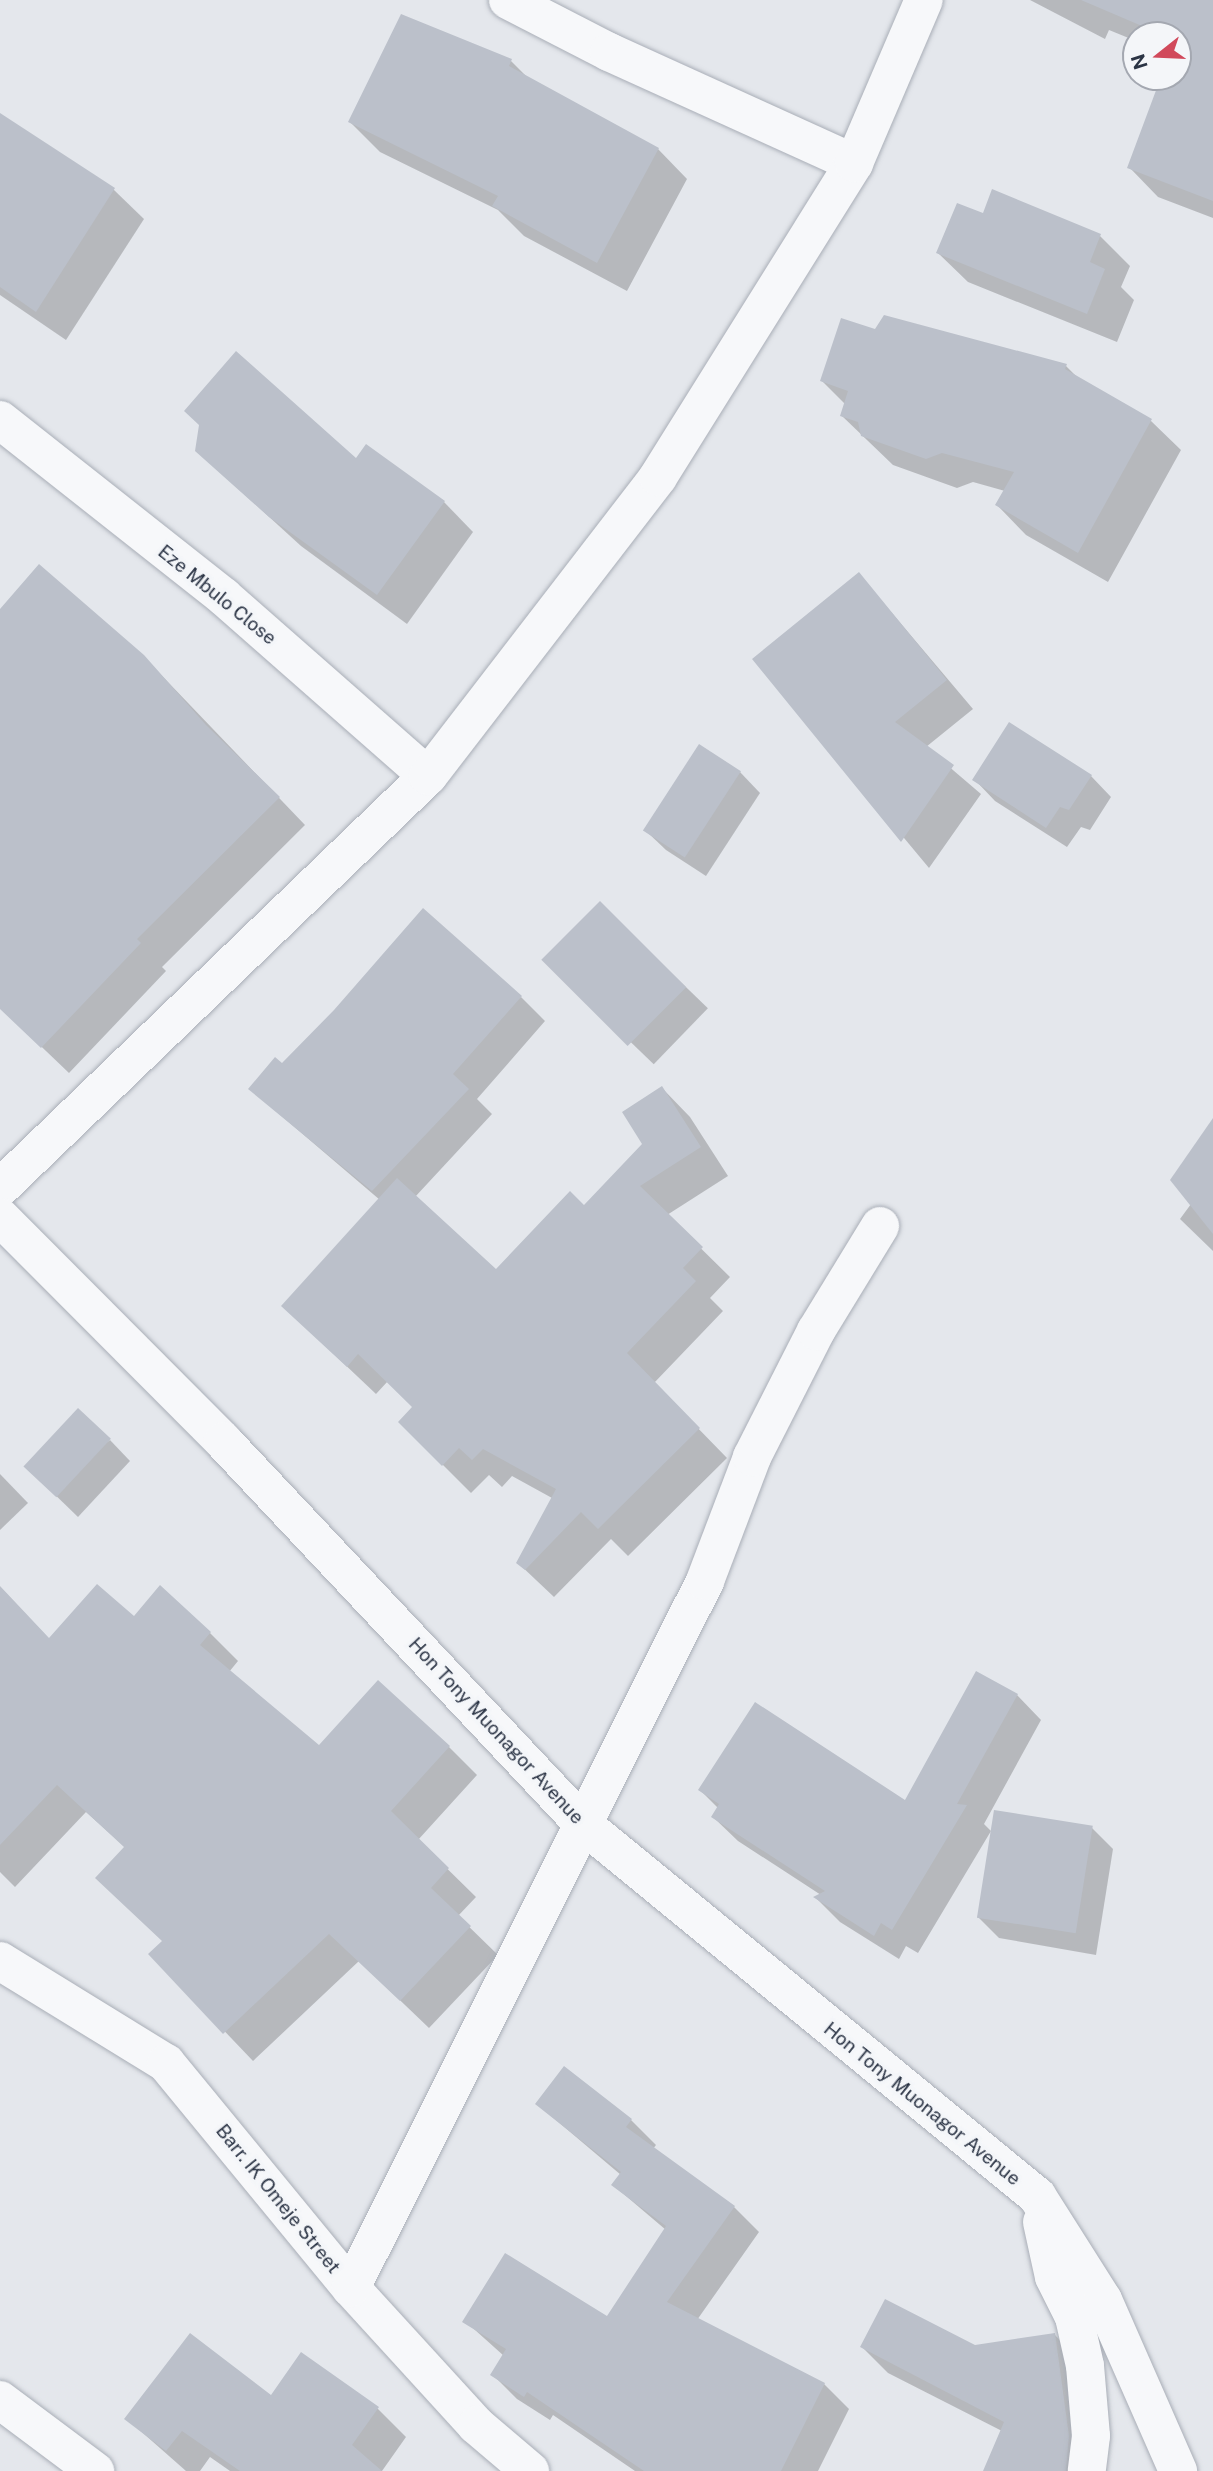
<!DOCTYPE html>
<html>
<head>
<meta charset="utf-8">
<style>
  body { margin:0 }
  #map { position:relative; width:1213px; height:2471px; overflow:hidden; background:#e4e7ec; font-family:"Public Sans",sans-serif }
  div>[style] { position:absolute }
  .shadow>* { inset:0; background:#0003; transform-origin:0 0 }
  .building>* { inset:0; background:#bbc0ca; transform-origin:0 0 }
  .roads { filter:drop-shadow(0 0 2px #a9aeb7) drop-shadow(0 0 2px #a9aeb7) }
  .minor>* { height:38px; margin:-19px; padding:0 19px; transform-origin:19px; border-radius:19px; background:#f7f8fa }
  span { translate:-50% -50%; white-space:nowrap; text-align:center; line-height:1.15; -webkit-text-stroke:7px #f4f6f9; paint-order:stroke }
  .street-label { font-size:19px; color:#2b3445 }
  .north { position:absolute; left:1122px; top:21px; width:70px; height:70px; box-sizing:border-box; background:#f4f6f9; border:2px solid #a4a8b1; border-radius:50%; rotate:252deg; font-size:19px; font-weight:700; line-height:28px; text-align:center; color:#2b3445 }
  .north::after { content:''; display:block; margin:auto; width:24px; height:32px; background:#d1495b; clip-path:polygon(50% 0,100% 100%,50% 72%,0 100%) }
</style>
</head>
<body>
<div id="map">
  <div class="shadow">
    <i style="clip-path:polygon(1030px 0,1213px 0,1213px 218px,1158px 197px,1129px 167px,1163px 77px,1178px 77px,1178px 35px,1136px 35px,1136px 41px,1109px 30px,1105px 39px)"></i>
    <i style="clip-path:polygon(401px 16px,511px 61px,529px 79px,658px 149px,687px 179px,627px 291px,524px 236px,498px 210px,380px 152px,350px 122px)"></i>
    <i style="clip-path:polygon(0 115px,114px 190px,144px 219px,66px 340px,0 295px)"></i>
    <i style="clip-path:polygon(984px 216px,1100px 236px,1130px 266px,1121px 287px,1134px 300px,1117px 342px,968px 282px,938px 253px)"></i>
    <i style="clip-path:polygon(875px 331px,1066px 366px,1080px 380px,1151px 421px,1181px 450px,1108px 582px,1026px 535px,997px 505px,1005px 491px,973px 482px,957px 488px,893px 465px,842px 416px,846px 405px,822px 381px)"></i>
    <i style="clip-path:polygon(197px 451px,356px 460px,444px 502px,473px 532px,407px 624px,301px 546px)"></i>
    <i style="clip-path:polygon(859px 574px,973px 709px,926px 747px,981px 794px,929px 868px,755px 659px)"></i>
    <i style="clip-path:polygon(0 611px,143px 656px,305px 825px,162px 967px,166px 971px,69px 1073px,0 1007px)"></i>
    <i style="clip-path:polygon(740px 772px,760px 793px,706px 876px,666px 850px,645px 830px)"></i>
    <i style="clip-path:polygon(1091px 776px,1111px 797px,1090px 830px,1081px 827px,1067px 847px,995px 801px,975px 780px)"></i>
    <i style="left:600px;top:904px;width:150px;height:78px;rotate:44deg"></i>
    <i style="clip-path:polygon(521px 997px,545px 1021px,477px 1099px,492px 1114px,415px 1197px,496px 1271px,584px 1207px,644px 1144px,662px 1088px,690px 1117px,728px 1176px,667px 1215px,730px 1277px,710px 1298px,723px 1311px,654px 1383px,727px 1458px,628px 1556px,611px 1539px,554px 1597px,518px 1563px,552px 1498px,512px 1476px,502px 1487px,489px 1475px,471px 1493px,400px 1422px,414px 1407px,388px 1381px,376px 1394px,283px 1306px,380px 1200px,250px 1089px,282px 1065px)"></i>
    <i style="clip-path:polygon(1213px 1121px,1213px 1251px,1180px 1219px,1191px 1204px)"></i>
    <i style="clip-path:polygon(110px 1440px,130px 1461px,78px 1517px,47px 1487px)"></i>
    <i style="clip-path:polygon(0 1474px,28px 1503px,0 1530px)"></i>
    <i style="clip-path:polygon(0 1587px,50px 1640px,134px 1618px,210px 1633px,238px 1661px,229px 1672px,319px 1747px,449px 1747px,477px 1775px,418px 1840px,476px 1897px,458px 1916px,498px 1955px,429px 2028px,359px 1961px,253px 2061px,151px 1954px,163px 1942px,126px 1848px,86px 1812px,15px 1887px,0 1872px)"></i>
    <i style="clip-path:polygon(1017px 1695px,1041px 1720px,984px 1824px,991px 1831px,918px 1953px,906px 1946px,899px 1959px,840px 1922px,816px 1898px,821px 1895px,738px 1841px,713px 1817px,718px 1808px,700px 1790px,905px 1802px)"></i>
    <i style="clip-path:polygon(1092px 1828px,1113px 1849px,1096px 1955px,999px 1938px,979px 1918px)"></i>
    <i style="clip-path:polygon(565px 2069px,631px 2120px,656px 2145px,653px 2149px,734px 2207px,759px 2232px,697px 2320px,824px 2384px,849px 2409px,818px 2471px,635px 2471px,553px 2415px,550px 2420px,517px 2399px,492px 2374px,504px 2356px,465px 2321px,607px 2319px,666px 2230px,613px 2185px,621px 2175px,537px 2104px)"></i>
    <i style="clip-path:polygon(1055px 2335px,1080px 2361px,1094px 2471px,985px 2471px,1002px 2431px,888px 2373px,862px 2347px,975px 2346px)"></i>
    <i style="clip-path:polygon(271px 2397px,378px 2409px,406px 2437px,382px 2471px,230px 2471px,210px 2457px,200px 2471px,186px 2471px,127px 2419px)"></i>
  </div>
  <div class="building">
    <i style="clip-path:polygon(1081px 0,1213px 0,1213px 201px,1127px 168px,1161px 77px,1178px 77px,1178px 35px,1163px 35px)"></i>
    <i style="clip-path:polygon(401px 14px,512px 59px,509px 66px,659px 148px,597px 263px,492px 206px,498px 196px,348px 122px)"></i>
    <i style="clip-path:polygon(0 113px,115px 188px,36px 312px,0 287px)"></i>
    <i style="clip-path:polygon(992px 189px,1101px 234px,1090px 262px,1105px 269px,1087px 314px,936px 253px,957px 203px,983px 213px)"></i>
    <i style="clip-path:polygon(884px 315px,1067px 364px,1065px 369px,1152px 419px,1078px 553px,995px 505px,1014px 472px,942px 453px,926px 459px,861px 436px,858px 422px,840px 416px,848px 391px,820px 381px,841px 318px,875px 329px)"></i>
    <i style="clip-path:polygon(236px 351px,356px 458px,366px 444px,445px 501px,377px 595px,269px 517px,195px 451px,199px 425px,184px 411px)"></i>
    <i style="clip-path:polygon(39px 564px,144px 655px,206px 725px,280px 797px,137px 939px,141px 943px,41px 1048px,0 1009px,0 609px)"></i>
    <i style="clip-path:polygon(859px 572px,947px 680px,895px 722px,954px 765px,901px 842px,752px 659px)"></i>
    <i style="clip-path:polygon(1009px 722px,1092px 775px,1069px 810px,1060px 807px,1046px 828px,972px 780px)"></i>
    <i style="left:699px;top:744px;width:50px;height:103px;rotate:33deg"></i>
    <i style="left:600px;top:901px;width:122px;height:83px;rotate:45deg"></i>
    <i style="clip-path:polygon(423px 908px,522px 996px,453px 1074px,469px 1089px,372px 1191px,248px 1089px,275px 1057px,282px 1063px,334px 1010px)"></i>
    <i style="clip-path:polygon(662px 1086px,701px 1147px,640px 1186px,703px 1247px,683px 1268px,696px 1281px,627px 1353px,700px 1428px,598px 1529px,581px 1512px,525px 1570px,516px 1563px,556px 1489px,483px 1449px,472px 1460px,459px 1448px,442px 1466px,398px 1422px,412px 1407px,358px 1354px,347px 1367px,281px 1306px,397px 1178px,496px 1269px,570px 1191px,584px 1205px,642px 1144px,622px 1112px)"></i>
    <i style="clip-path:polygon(1213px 1118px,1213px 1234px,1170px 1180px)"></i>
    <i style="left:78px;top:1408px;width:45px;height:80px;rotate:43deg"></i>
    <i style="clip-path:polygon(97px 1584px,134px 1616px,160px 1585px,211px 1632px,200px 1645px,319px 1745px,378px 1680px,450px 1746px,391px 1811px,449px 1868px,431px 1888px,471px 1926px,400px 2001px,329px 1934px,223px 2034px,148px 1954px,162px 1941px,95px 1878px,124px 1847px,57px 1785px,0 1845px,0 1586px,49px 1638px)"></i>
    <i style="clip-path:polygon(976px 1671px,1018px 1694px,957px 1804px,967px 1805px,892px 1930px,881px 1923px,874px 1936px,813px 1897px,825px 1891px,711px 1817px,719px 1804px,698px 1790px,755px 1702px,905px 1800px)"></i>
    <i style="left:994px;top:1810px;width:100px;height:109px;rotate:9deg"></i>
    <i style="clip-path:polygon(564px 2066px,632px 2119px,626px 2127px,735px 2206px,667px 2302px,825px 2383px,781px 2471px,644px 2471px,527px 2392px,524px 2397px,490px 2375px,506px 2349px,462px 2322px,505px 2253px,607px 2316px,666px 2226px,611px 2185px,621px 2172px,535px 2104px)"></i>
    <i style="clip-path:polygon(885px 2299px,975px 2345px,1055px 2333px,1069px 2436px,1066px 2471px,983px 2471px,1004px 2422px,860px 2347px)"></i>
    <i style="clip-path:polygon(190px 2333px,271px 2395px,301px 2352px,379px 2407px,352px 2445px,382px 2471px,240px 2471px,182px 2431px,166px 2451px,124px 2419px)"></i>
  </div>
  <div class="roads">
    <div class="minor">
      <i style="left:508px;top:0;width:114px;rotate:27.2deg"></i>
      <i style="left:609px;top:52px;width:269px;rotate:24.4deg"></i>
      <i style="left:0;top:420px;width:285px;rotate:38.3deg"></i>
      <i style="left:224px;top:597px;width:271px;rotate:41.3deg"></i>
      <i style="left:0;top:1188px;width:594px;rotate:-43.91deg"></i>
      <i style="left:428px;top:776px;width:377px;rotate:-52.4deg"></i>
      <i style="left:658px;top:477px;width:370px;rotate:-58deg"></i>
      <i style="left:854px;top:163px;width:177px;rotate:-66.8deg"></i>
      <i style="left:0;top:1217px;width:316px;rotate:45.1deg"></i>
      <i style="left:223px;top:1441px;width:527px;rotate:46.77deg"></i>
      <i style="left:584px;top:1825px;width:586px;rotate:39.32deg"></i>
      <i style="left:1037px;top:2196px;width:123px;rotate:57.6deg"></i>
      <i style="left:1103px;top:2300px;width:187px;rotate:66.3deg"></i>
      <i style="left:0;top:1961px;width:195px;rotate:31.6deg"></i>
      <i style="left:166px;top:2063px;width:291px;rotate:50.6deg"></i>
      <i style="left:351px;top:2288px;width:185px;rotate:47.6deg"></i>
      <i style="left:476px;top:2425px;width:71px;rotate:40.4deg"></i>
      <i style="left:1042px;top:2222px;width:56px;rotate:77.7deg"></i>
      <i style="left:1054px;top:2277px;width:45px;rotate:63.4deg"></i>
      <i style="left:1074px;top:2317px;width:50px;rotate:77.3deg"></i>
      <i style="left:1085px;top:2366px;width:70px;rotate:85.1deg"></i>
      <i style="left:1091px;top:2436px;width:35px;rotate:97deg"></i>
      <i style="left:351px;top:2288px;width:791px;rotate:-63.4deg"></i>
      <i style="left:705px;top:1581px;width:133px;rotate:-69.2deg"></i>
      <i style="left:752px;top:1457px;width:141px;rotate:-63.1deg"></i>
      <i style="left:816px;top:1331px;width:123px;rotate:-58.6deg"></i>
      <i style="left:0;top:2400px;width:119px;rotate:36.8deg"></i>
    </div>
  </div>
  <div class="street-label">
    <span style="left:217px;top:595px;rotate:39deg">Eze Mbulo Close</span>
    <span style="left:496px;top:1731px;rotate:47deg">Hon Tony Muonagor Avenue</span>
    <span style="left:922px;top:2104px;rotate:39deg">Hon Tony Muonagor Avenue</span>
    <span style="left:278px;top:2199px;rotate:51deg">Barr. IK Omeje Street</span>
  </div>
  <div class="north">N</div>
</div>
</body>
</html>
